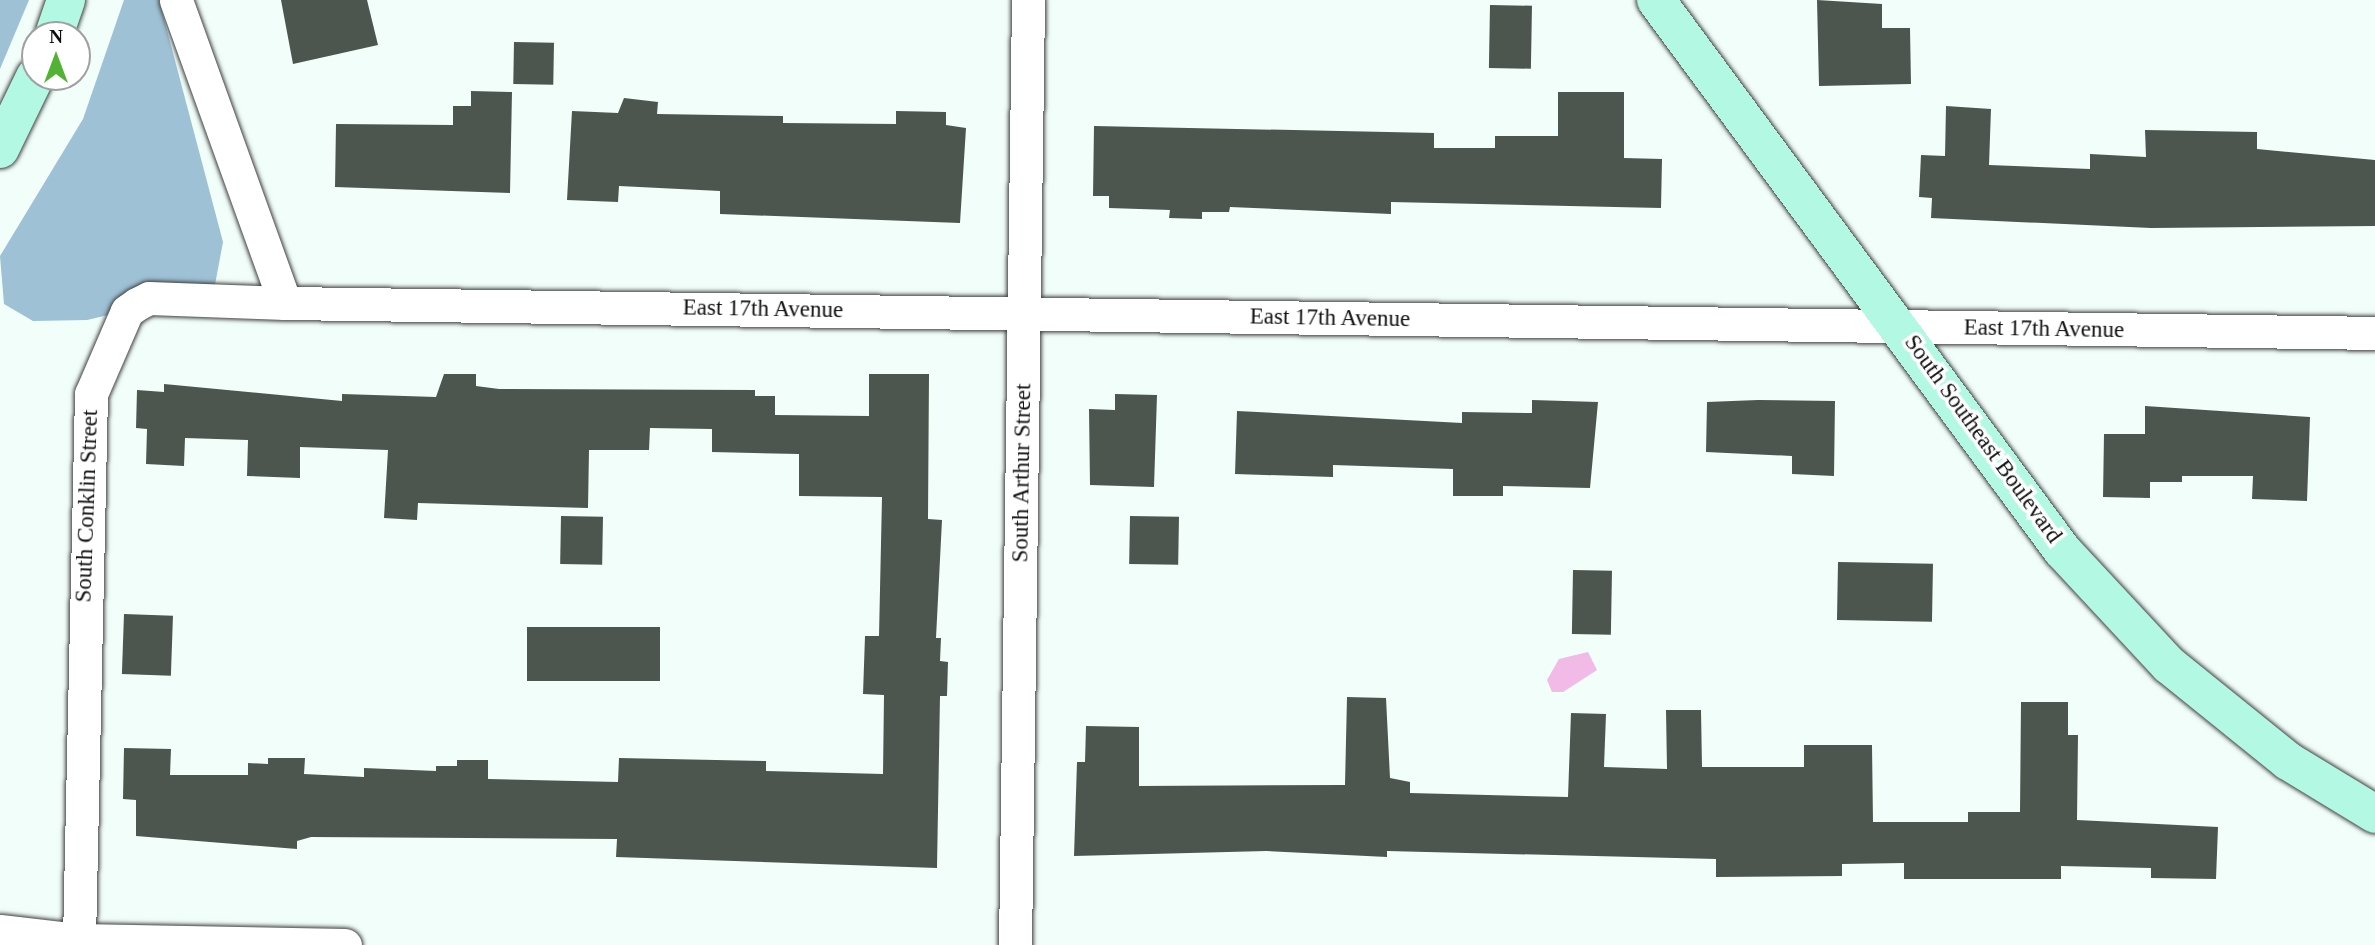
<!DOCTYPE html>
<html>
<head>
<meta charset="utf-8">
<style>
  body { margin:0 }
  #map { position:relative; width:2375px; height:945px; overflow:hidden; background:#f1fef9; font-family:Georgia,serif }
  div>[style] { position:absolute }
  .forest>* { inset:0; background:#9ec1d5 }
  .water>* { inset:0; background:#f1bae7 }
  .building>* { inset:0; background:#4c564e; transform-origin:0 0 }
  .roads { filter:drop-shadow(0 0 2px #414141) drop-shadow(0 0 2px #414141) }
  .street>* { height:33px; margin:-16.5px; padding:0 16.5px; transform-origin:16.5px; border-radius:16.5px; background:#fff }
  .secondary>* { height:38px; margin:-19px; padding:0 19px; transform-origin:19px; border-radius:19px; background:#b2f8e3 }
  span { translate:-50% -50%; white-space:nowrap; text-align:center; line-height:1.15; -webkit-text-stroke:7px #fff; paint-order:stroke }
  .street-label { font-size:23px; color:#0e0e0e }
  .north { position:absolute; left:21px; top:21px; width:70px; height:70px; box-sizing:border-box; background:#fff; border:2px solid #9f9f9f; border-radius:50%; rotate:0deg; font-size:19px; font-weight:700; line-height:28px; text-align:center; color:#0e0e0e }
  .north::after { content:''; display:block; margin:auto; width:24px; height:32px; background:#51b233; clip-path:polygon(50% 0,100% 100%,50% 72%,0 100%) }
</style>
</head>
<body>
<div id="map">
  <div class="forest">
    <i style="clip-path:polygon(0 0,29px 0,0 69px)"></i>
    <i style="clip-path:polygon(124px 0,159px 0,223px 242px,214px 290px,87px 320px,33px 321px,4px 304px,0 256px,83px 119px)"></i>
  </div>
  <div class="water">
    <i style="clip-path:polygon(1588px 652px,1597px 670px,1563px 692px,1552px 692px,1547px 680px,1559px 659px)"></i>
  </div>
  <div class="building">
    <i style="clip-path:polygon(281px 0,367px 0,378px 45px,293px 64px)"></i>
    <i style="clip-path:polygon(1817px 0,1882px 4px,1882px 28px,1910px 28px,1911px 84px,1819px 86px)"></i>
    <i style="left:1490px;top:5px;width:42px;height:63px;rotate:1deg"></i>
    <i style="left:514px;top:42px;width:40px;height:42px;rotate:1deg"></i>
    <i style="clip-path:polygon(471px 91px,512px 92px,510px 193px,335px 187px,336px 124px,453px 125px,453px 106px,471px 106px)"></i>
    <i style="clip-path:polygon(1558px 92px,1624px 92px,1624px 158px,1662px 159px,1661px 208px,1391px 202px,1391px 214px,1230px 207px,1229px 212px,1202px 212px,1202px 219px,1169px 218px,1170px 210px,1109px 208px,1109px 196px,1093px 196px,1094px 126px,1434px 133px,1434px 148px,1495px 148px,1495px 136px,1558px 136px)"></i>
    <i style="clip-path:polygon(624px 98px,658px 102px,657px 114px,783px 116px,783px 123px,896px 124px,896px 111px,946px 112px,946px 125px,966px 128px,960px 223px,720px 214px,720px 191px,619px 186px,618px 202px,567px 200px,572px 111px,618px 113px)"></i>
    <i style="clip-path:polygon(1946px 106px,1991px 109px,1989px 165px,2090px 169px,2090px 154px,2146px 157px,2145px 130px,2257px 132px,2257px 149px,2375px 160px,2375px 226px,2151px 228px,1931px 218px,1932px 198px,1919px 197px,1921px 155px,1945px 156px)"></i>
    <i style="clip-path:polygon(444px 374px,476px 374px,476px 386px,499px 389px,755px 390px,755px 396px,775px 396px,775px 415px,869px 416px,869px 374px,929px 374px,928px 519px,942px 520px,936px 638px,941px 638px,940px 661px,948px 662px,947px 696px,940px 696px,937px 868px,616px 857px,617px 839px,311px 837px,297px 841px,297px 849px,136px 836px,136px 800px,123px 799px,124px 748px,171px 749px,170px 775px,248px 775px,248px 763px,268px 764px,268px 758px,305px 758px,304px 774px,364px 777px,364px 768px,436px 771px,436px 766px,457px 766px,457px 760px,488px 760px,488px 779px,618px 782px,619px 758px,766px 761px,766px 771px,883px 774px,884px 695px,863px 694px,865px 636px,879px 636px,882px 497px,799px 496px,799px 454px,712px 452px,712px 429px,650px 428px,649px 450px,589px 450px,588px 508px,418px 503px,417px 520px,384px 518px,388px 450px,300px 447px,300px 478px,247px 476px,248px 440px,185px 438px,184px 466px,146px 464px,147px 429px,136px 428px,137px 390px,164px 392px,164px 384px,342px 401px,342px 394px,436px 397px)"></i>
    <i style="clip-path:polygon(1115px 394px,1157px 395px,1154px 487px,1090px 485px,1089px 409px,1115px 410px)"></i>
    <i style="clip-path:polygon(1532px 400px,1598px 402px,1590px 488px,1503px 486px,1503px 496px,1453px 496px,1453px 469px,1333px 465px,1333px 477px,1235px 474px,1237px 411px,1462px 423px,1462px 412px,1532px 413px)"></i>
    <i style="clip-path:polygon(1758px 400px,1835px 401px,1834px 476px,1792px 474px,1792px 456px,1706px 452px,1707px 402px)"></i>
    <i style="clip-path:polygon(2145px 406px,2310px 417px,2307px 501px,2252px 499px,2253px 476px,2182px 476px,2182px 482px,2150px 482px,2150px 498px,2103px 497px,2104px 434px,2145px 434px)"></i>
    <i style="left:561px;top:516px;width:42px;height:48px;rotate:1deg"></i>
    <i style="left:1130px;top:516px;width:49px;height:48px;rotate:1deg"></i>
    <i style="left:1838px;top:562px;width:95px;height:58px;rotate:1deg"></i>
    <i style="left:1573px;top:570px;width:39px;height:64px;rotate:1deg"></i>
    <i style="left:124px;top:614px;width:49px;height:60px;rotate:2deg"></i>
    <i style="left:660px;top:627px;width:54px;height:133px;rotate:90deg"></i>
    <i style="clip-path:polygon(1347px 697px,1386px 698px,1390px 778px,1410px 782px,1410px 793px,1568px 797px,1571px 713px,1606px 714px,1604px 767px,1667px 769px,1666px 710px,1701px 710px,1702px 767px,1804px 767px,1804px 745px,1872px 745px,1873px 822px,1968px 822px,1968px 812px,2020px 812px,2021px 702px,2068px 702px,2068px 735px,2078px 735px,2077px 820px,2218px 827px,2216px 879px,2151px 878px,2151px 868px,2061px 866px,2061px 879px,1904px 879px,1904px 863px,1842px 864px,1842px 876px,1716px 877px,1716px 859px,1387px 851px,1387px 857px,1266px 851px,1074px 856px,1077px 762px,1085px 762px,1086px 726px,1139px 727px,1139px 786px,1345px 785px)"></i>
  </div>
  <div class="roads">
    <div class="street">
      <i style="left:285px;top:303px;width:2090px;rotate:0.82deg"></i>
      <i style="left:0;top:931px;width:80px;rotate:6.5deg"></i>
      <i style="left:79px;top:940px;width:266px;rotate:1.1deg"></i>
      <i style="left:79px;top:940px;width:546px;rotate:-88.74deg"></i>
      <i style="left:91px;top:394px;width:90px;rotate:-66.6deg"></i>
      <i style="left:127px;top:311px;width:12px;rotate:-35deg"></i>
      <i style="left:137px;top:304px;width:13px;rotate:-27deg"></i>
      <i style="left:149px;top:298px;width:136px;rotate:2.1deg"></i>
      <i style="left:285px;top:303px;width:322px;rotate:-109.8deg"></i>
      <i style="left:1015px;top:945px;width:945px;rotate:-89.21deg"></i>
    </div>
    <div class="secondary">
      <i style="left:1656px;top:0;width:684px;rotate:53.57deg"></i>
      <i style="left:2062px;top:550px;width:157px;rotate:47.1deg"></i>
      <i style="left:2169px;top:665px;width:153px;rotate:38.9deg"></i>
      <i style="left:2288px;top:761px;width:102px;rotate:31.3deg"></i>
      <i style="left:54px;top:35px;width:37px;rotate:-71deg"></i>
      <i style="left:0;top:149px;width:80px;rotate:-64.1deg"></i>
    </div>
  </div>
  <div class="street-label">
    <span style="left:763px;top:309px;rotate:1deg">East 17th Avenue</span>
    <span style="left:1330px;top:318px;rotate:1deg">East 17th Avenue</span>
    <span style="left:2044px;top:329px;rotate:1deg">East 17th Avenue</span>
    <span style="left:1983px;top:439px;rotate:54deg">South Southeast Boulevard</span>
    <span style="left:1022px;top:473px;rotate:-89deg">South Arthur Street</span>
    <span style="left:87px;top:506px;rotate:-88deg">South Conklin Street</span>
  </div>
  <div class="north">N</div>
</div>
</body>
</html>
